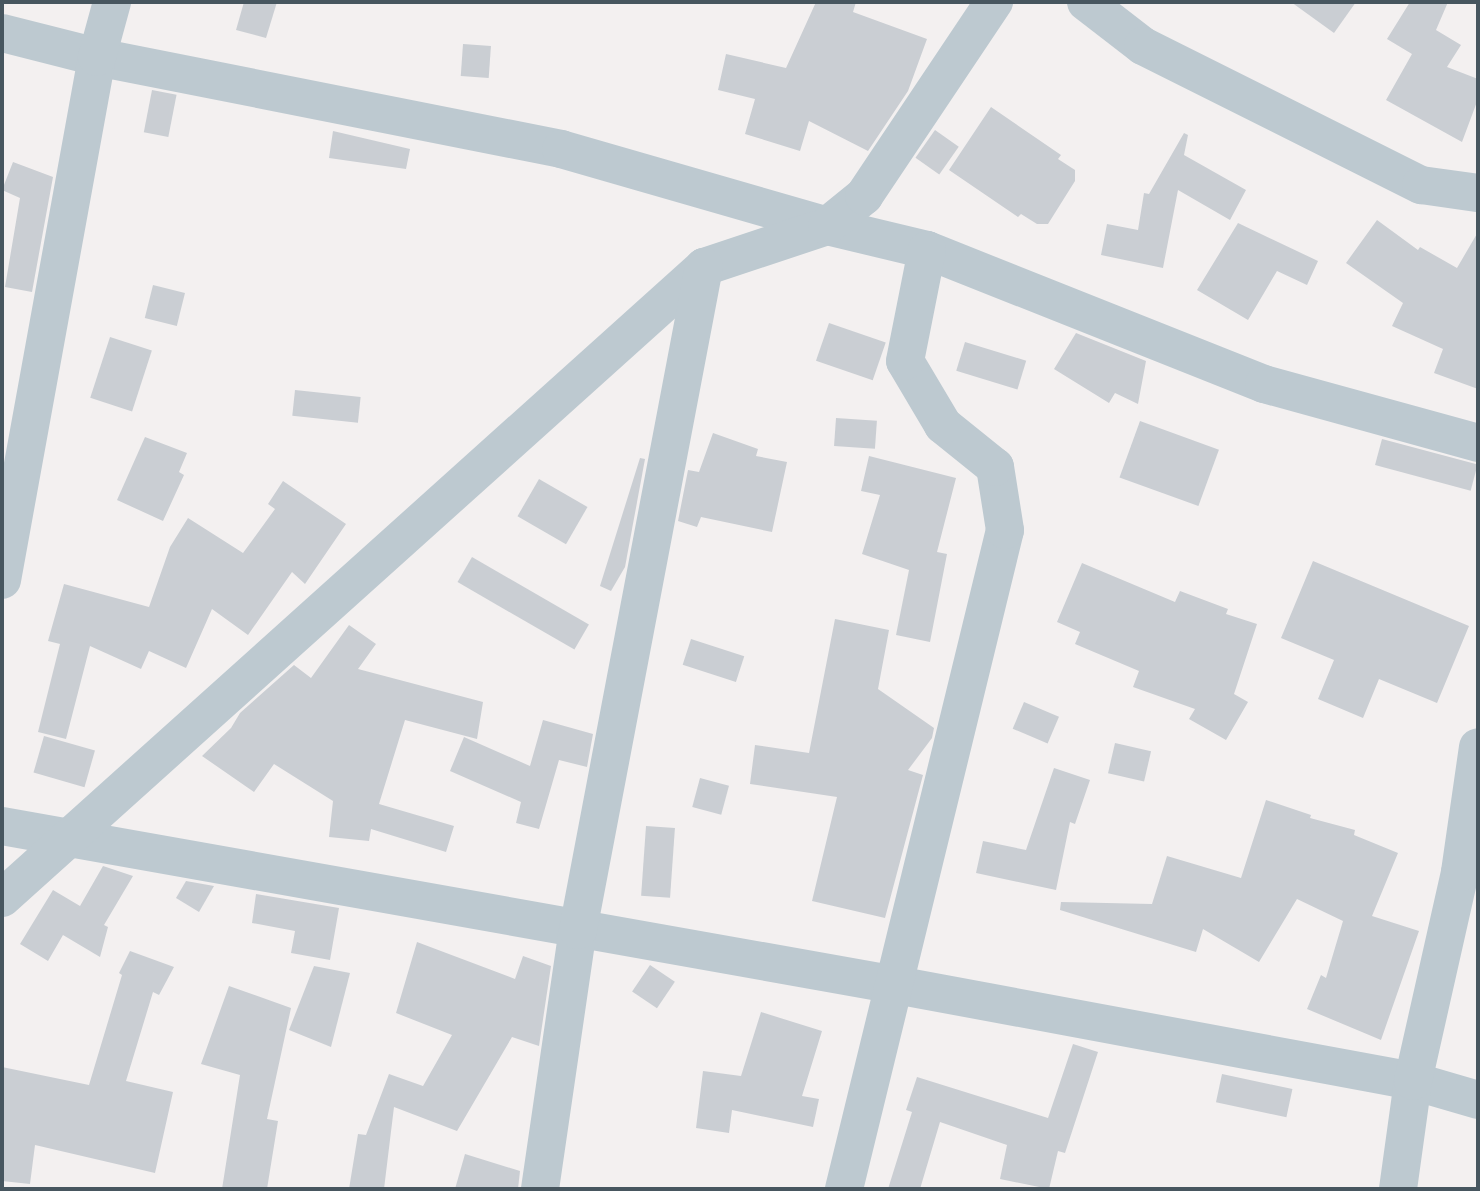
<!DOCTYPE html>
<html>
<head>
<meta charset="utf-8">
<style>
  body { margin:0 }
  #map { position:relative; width:1480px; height:1191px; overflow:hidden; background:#f3f0f0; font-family:"Golos Text",sans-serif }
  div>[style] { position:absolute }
  .building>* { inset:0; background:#caced3; transform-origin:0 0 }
  .street>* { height:38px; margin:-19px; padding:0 19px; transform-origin:19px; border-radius:19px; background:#bdc9d0 }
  span { translate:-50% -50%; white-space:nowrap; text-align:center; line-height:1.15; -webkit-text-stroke:7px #fff; paint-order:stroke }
  .frame { position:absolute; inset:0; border:4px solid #47565f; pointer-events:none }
</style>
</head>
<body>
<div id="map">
  <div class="building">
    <i style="clip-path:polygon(244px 2px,277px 2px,266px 38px,236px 30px)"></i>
    <i style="clip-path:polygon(816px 2px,856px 2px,853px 12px,927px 39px,908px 91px,868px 151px,809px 121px,800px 151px,745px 134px,755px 99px,718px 90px,726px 54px,786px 68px)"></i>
    <i style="clip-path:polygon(1291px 2px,1356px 2px,1334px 33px)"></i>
    <i style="clip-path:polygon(1410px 2px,1448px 2px,1436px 30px,1461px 45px,1447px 67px,1478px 79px,1478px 99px,1462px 142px,1386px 100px,1412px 54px,1387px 39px)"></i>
    <i style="left:463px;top:44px;width:28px;height:32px;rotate:4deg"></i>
    <i style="left:152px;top:90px;width:25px;height:43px;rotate:11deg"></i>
    <i style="clip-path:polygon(991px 107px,1061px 155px,1058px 159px,1075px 170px,1075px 181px,1048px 224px,1037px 224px,1021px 214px,1018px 217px,949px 170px)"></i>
    <i style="left:935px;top:130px;width:29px;height:34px;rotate:35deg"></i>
    <i style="clip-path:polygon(333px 131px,410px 149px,406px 169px,329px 158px)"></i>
    <i style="clip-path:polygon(1184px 133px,1188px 135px,1184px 155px,1246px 190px,1230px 220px,1178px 190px,1163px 268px,1101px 255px,1107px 224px,1138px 230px,1144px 193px,1149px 194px)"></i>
    <i style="clip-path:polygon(13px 162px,53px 177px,32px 292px,5px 287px,20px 198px,2px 190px)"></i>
    <i style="clip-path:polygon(1377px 220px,1418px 250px,1420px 247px,1457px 268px,1478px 232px,1478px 389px,1434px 373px,1443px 349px,1392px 326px,1403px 303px,1346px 263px)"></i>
    <i style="clip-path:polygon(1238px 223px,1318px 261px,1307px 285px,1277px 271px,1248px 320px,1197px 290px)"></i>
    <i style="left:153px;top:285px;width:33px;height:34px;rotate:14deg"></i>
    <i style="left:829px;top:323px;width:60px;height:40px;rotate:19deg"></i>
    <i style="clip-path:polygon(1076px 333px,1146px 361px,1138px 404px,1115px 393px,1109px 403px,1054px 369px)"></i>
    <i style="left:110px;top:337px;width:44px;height:64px;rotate:18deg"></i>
    <i style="left:965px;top:342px;width:64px;height:30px;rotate:17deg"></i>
    <i style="left:295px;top:390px;width:66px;height:26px;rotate:6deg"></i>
    <i style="left:836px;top:418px;width:41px;height:28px;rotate:4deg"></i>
    <i style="left:1140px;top:421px;width:84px;height:60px;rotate:20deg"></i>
    <i style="clip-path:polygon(713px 433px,758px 449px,756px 456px,787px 462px,772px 532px,701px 517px,697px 527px,678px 521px,688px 470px,699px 472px)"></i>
    <i style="clip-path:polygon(145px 437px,187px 453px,179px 472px,184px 475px,163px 521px,117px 500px)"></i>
    <i style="left:1382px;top:439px;width:99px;height:27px;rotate:15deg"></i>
    <i style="clip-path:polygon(869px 456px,956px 478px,937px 552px,947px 554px,930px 642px,896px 635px,909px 570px,862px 554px,880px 495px,861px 491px)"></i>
    <i style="clip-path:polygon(640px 458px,645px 459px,625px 567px,611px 591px,600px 586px)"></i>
    <i style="left:539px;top:479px;width:56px;height:43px;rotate:30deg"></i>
    <i style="clip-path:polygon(283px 481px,346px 524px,305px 584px,292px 572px,248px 635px,212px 609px,186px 668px,149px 651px,141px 669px,90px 646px,66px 739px,38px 732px,60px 644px,48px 641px,64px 584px,149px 607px,170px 547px,188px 518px,243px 553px,275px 509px,268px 504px)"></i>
    <i style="left:472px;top:557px;width:135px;height:29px;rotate:30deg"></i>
    <i style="clip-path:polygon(1313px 561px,1469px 626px,1437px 703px,1379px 679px,1363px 718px,1318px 699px,1334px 660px,1281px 638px)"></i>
    <i style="clip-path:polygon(1082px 563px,1175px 602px,1180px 591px,1228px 609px,1226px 614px,1257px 624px,1234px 694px,1248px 702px,1226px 740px,1189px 719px,1195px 709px,1133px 687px,1139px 671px,1075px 644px,1080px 632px,1057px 622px)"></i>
    <i style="clip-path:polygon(835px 619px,889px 630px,878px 689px,934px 728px,932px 738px,908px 770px,923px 775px,885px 918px,812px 901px,837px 797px,750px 784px,755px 745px,809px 753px)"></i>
    <i style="clip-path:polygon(349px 625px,376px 644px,358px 669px,483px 702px,477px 739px,405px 720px,379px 804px,454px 826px,446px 852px,371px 829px,369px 841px,329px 837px,333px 801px,274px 764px,254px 792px,202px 756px,231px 728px,240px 713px,294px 665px,311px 678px)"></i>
    <i style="left:691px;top:639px;width:56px;height:27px;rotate:18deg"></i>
    <i style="left:1024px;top:702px;width:38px;height:29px;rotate:23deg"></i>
    <i style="clip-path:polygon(543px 720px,593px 734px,587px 767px,559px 760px,539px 829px,516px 823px,521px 802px,450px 771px,464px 737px,530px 766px)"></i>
    <i style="left:44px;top:736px;width:53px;height:38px;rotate:16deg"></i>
    <i style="left:1115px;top:743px;width:37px;height:31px;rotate:13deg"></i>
    <i style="clip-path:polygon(1054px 768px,1090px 780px,1075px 824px,1070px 822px,1056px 890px,976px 873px,983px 841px,1026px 850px)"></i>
    <i style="left:700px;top:778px;width:30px;height:30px;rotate:15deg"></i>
    <i style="clip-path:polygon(1266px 800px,1311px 815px,1310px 818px,1355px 830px,1354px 835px,1398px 853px,1372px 916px,1419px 931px,1381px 1040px,1307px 1009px,1321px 975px,1326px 978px,1343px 921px,1297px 899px,1259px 962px,1203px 929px,1196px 952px,1060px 910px,1061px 902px,1152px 904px,1167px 856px,1241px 878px)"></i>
    <i style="left:646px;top:826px;width:29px;height:70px;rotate:4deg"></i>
    <i style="clip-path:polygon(103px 866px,133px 876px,104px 925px,108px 927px,100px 957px,63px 935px,48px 961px,20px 944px,53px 890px,80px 906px)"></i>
    <i style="clip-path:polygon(186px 881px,214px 886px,199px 912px,176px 898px)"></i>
    <i style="clip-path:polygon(256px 894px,339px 908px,330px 960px,291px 953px,295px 931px,252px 923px)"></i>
    <i style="clip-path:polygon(417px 942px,515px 979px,523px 956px,551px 966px,539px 1046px,512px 1037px,457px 1131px,394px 1107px,384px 1189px,349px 1189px,358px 1134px,366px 1135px,389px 1074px,423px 1086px,452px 1035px,396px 1013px)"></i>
    <i style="clip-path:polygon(130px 951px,174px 967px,159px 995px,153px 992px,126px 1081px,173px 1092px,155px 1173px,35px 1145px,30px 1184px,2px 1181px,2px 1067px,89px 1085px,122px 975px,119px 973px)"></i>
    <i style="left:650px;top:965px;width:30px;height:32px;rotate:34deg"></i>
    <i style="clip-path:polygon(314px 966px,350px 973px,331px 1047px,289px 1030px)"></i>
    <i style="clip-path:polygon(229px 986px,291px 1008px,267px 1119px,278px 1121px,267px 1189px,222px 1189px,240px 1075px,201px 1064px)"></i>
    <i style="clip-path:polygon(761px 1012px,822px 1031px,802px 1096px,819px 1099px,813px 1127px,732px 1110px,729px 1133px,696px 1128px,703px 1071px,741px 1076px)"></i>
    <i style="clip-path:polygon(1073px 1044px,1098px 1052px,1065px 1153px,1058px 1151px,1049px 1189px,1000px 1179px,1007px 1145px,940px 1122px,920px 1189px,888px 1189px,912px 1112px,906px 1110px,917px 1077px,1048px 1118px)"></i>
    <i style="left:1222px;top:1074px;width:72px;height:29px;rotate:12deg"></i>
    <i style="clip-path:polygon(465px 1154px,520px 1171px,518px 1189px,455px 1189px)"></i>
  </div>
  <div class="street">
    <i style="left:1086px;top:2px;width:72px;rotate:37.7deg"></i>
    <i style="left:1143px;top:46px;width:311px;rotate:26.6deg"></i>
    <i style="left:1421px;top:185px;width:58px;rotate:8deg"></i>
    <i style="left:2px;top:33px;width:98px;rotate:14.2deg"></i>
    <i style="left:97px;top:57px;width:473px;rotate:11.2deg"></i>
    <i style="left:561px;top:149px;width:277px;rotate:16.1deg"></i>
    <i style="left:827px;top:226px;width:103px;rotate:13.5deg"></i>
    <i style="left:927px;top:250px;width:363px;rotate:21.7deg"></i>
    <i style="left:1264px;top:384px;width:222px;rotate:15.4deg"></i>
    <i style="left:2px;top:580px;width:532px;rotate:-79.7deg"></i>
    <i style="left:97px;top:57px;width:57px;rotate:-74.7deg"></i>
    <i style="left:2px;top:826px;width:908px;rotate:10.08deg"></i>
    <i style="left:896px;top:985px;width:526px;rotate:10.52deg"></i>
    <i style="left:1413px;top:1081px;width:68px;rotate:16.3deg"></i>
    <i style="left:2px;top:898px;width:944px;rotate:-41.95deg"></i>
    <i style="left:704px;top:267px;width:130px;rotate:-18.4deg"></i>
    <i style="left:827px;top:226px;width:48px;rotate:-39deg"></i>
    <i style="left:864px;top:196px;width:234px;rotate:-56.2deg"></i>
    <i style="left:540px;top:1189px;width:262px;rotate:-81.7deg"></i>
    <i style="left:578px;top:930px;width:675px;rotate:-79.24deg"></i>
    <i style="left:844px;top:1189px;width:678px;rotate:-76.27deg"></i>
    <i style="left:1005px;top:530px;width:64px;rotate:-99deg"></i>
    <i style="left:995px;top:467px;width:67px;rotate:-141.1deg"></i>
    <i style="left:943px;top:425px;width:74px;rotate:-120.7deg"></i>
    <i style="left:905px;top:361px;width:113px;rotate:-78.8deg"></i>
    <i style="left:1398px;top:1189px;width:109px;rotate:-82.1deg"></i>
    <i style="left:1413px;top:1081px;width:214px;rotate:-77.3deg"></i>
    <i style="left:1460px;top:872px;width:126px;rotate:-81.8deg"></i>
  </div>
  <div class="frame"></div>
</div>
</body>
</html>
